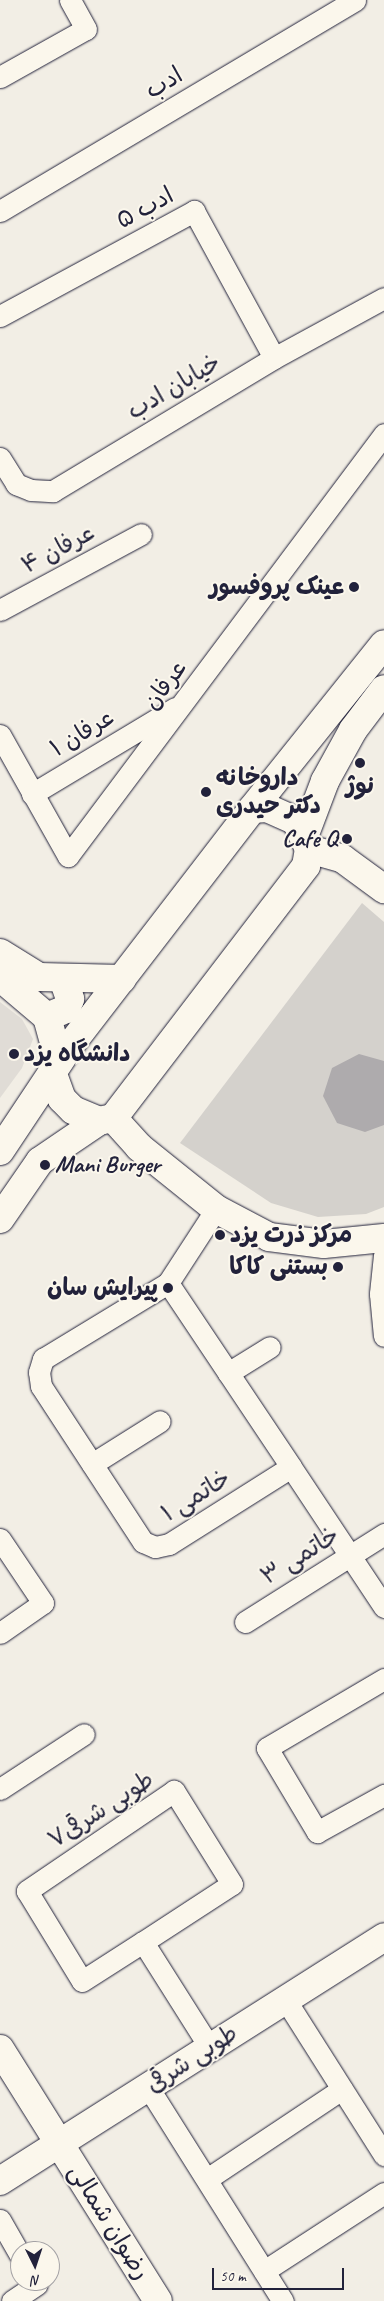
<!DOCTYPE html>
<html>
<head>
<meta charset="utf-8">
<style>
  body { margin:0 }
  #map { position:relative; width:384px; height:2301px; overflow:hidden; background:#f2eee5; font-family:Caveat,"Playpen Sans Arabic",sans-serif }
  div>[style] { position:absolute }
  .built>* { inset:0; background:#e0dcd6 }
  .green>* { inset:0; background:#d4d1cc }
  .water>* { inset:0; background:#aeabad }
  .roads { filter:drop-shadow(0 0 1px #22223b) drop-shadow(0 0 1px #22223b) }
  .street>* { height:21px; margin:-10.5px; padding:0 10.5px; transform-origin:10.5px; border-radius:10.5px; background:#fbf7ec }
  .secondary>* { height:28px; margin:-14px; padding:0 14px; transform-origin:14px; border-radius:14px; background:#fbf7ec }
  .dots>* { width:14px; height:14px; translate:-50% -50%; box-sizing:border-box; border:2px solid #fbf7ec; border-radius:50% }
  span { translate:-50% -50%; white-space:nowrap; text-align:center; line-height:1.15; -webkit-text-stroke:4px #fbf7ec; paint-order:stroke }
  .street-label { font-size:24px; color:#22223b }
  .poi-label { font-size:24px; color:#22223b; font-weight:700 }
  .right { translate:-100% -50%; text-align:right }
  .left { translate:0 -50%; text-align:left }
  .north { position:absolute; left:10px; top:2241px; width:50px; height:50px; box-sizing:border-box; background:#fbf7ec; border:1px solid #a4a2a5; border-radius:50%; rotate:176deg; font-size:14px; font-weight:700; line-height:20px; text-align:center; color:#22223b }
  .north::after { content:''; display:block; margin:auto; width:18px; height:22px; background:#22223b; clip-path:polygon(50% 0,100% 100%,50% 72%,0 100%) }
  .scale { position:absolute; left:212px; top:2268px; width:132px; height:22px; box-sizing:border-box; border:2px solid #22223b; border-top:0; padding-left:6px; font-size:15px; line-height:18px; white-space:nowrap; color:#22223b; -webkit-text-stroke:4px #fbf7ec; paint-order:stroke }
</style>
</head>
<body>
<div id="map">
  <div class="built">
    <i style="clip-path:polygon(0 1002px,22px 1019px,33px 1039px,22px 1068px,0 1098px)"></i>
  </div>
  <div class="green">
    <i style="clip-path:polygon(362px 903px,384px 922px,384px 1207px,366px 1214px,318px 1217px,271px 1203px,180px 1143px)"></i>
  </div>
  <div class="water">
    <i style="clip-path:polygon(359px 1054px,384px 1061px,384px 1125px,365px 1132px,337px 1123px,323px 1096px,332px 1068px)"></i>
  </div>
  <div class="roads">
    <div class="street">
      <i style="left:0;top:77px;width:98px;rotate:-29.2deg"></i>
      <i style="left:86px;top:29px;width:33px;rotate:-119deg"></i>
      <i style="left:0;top:211px;width:413px;rotate:-30.7deg"></i>
      <i style="left:0;top:316px;width:221px;rotate:-28.4deg"></i>
      <i style="left:194px;top:211px;width:167px;rotate:61.4deg"></i>
      <i style="left:0;top:458px;width:31px;rotate:58deg"></i>
      <i style="left:16px;top:484px;width:16px;rotate:22deg"></i>
      <i style="left:31px;top:490px;width:22px;rotate:3deg"></i>
      <i style="left:53px;top:491px;width:258px;rotate:-31deg"></i>
      <i style="left:274px;top:358px;width:125px;rotate:-28.6deg"></i>
      <i style="left:0;top:610px;width:160px;rotate:-28.3deg"></i>
      <i style="left:0;top:735px;width:139px;rotate:60.7deg"></i>
      <i style="left:68px;top:856px;width:527px;rotate:-53.17deg"></i>
      <i style="left:32px;top:794px;width:167px;rotate:-31deg"></i>
      <i style="left:384px;top:1255px;width:39px;rotate:96deg"></i>
      <i style="left:380px;top:1294px;width:42px;rotate:84.6deg"></i>
      <i style="left:168px;top:1283px;width:221px;rotate:56.2deg"></i>
      <i style="left:291px;top:1467px;width:144px;rotate:147.7deg"></i>
      <i style="left:169px;top:1544px;width:14px;rotate:168deg"></i>
      <i style="left:155px;top:1547px;width:13px;rotate:-157deg"></i>
      <i style="left:143px;top:1542px;width:186px;rotate:-123.2deg"></i>
      <i style="left:41px;top:1386px;width:14px;rotate:-98deg"></i>
      <i style="left:39px;top:1372px;width:14px;rotate:-73deg"></i>
      <i style="left:43px;top:1359px;width:146px;rotate:-31.3deg"></i>
      <i style="left:168px;top:1283px;width:88px;rotate:-57deg"></i>
      <i style="left:228px;top:1373px;width:49px;rotate:-31.8deg"></i>
      <i style="left:92px;top:1464px;width:80px;rotate:-32.3deg"></i>
      <i style="left:291px;top:1467px;width:168px;rotate:56.4deg"></i>
      <i style="left:0;top:1539px;width:77px;rotate:56.1deg"></i>
      <i style="left:43px;top:1603px;width:52px;rotate:145.1deg"></i>
      <i style="left:245px;top:1622px;width:165px;rotate:-32.3deg"></i>
      <i style="left:384px;top:1679px;width:136px;rotate:149.5deg"></i>
      <i style="left:267px;top:1748px;width:98px;rotate:59.2deg"></i>
      <i style="left:317px;top:1832px;width:77px;rotate:-28.9deg"></i>
      <i style="left:0;top:1789px;width:100px;rotate:-33.2deg"></i>
      <i style="left:143px;top:1942px;width:106px;rotate:-33.1deg"></i>
      <i style="left:232px;top:1884px;width:110px;rotate:-121.9deg"></i>
      <i style="left:174px;top:1791px;width:178px;rotate:145.8deg"></i>
      <i style="left:27px;top:1891px;width:105px;rotate:58.6deg"></i>
      <i style="left:82px;top:1981px;width:72px;rotate:-32.6deg"></i>
      <i style="left:143px;top:1942px;width:125px;rotate:57.7deg"></i>
      <i style="left:285px;top:1999px;width:185px;rotate:57.6deg"></i>
      <i style="left:148px;top:2087px;width:253px;rotate:57.8deg"></i>
      <i style="left:207px;top:2179px;width:162px;rotate:-33.7deg"></i>
      <i style="left:0;top:2220px;width:40px;rotate:60.3deg"></i>
      <i style="left:264px;top:2271px;width:143px;rotate:-33deg"></i>
      <i style="left:12px;top:2301px;width:30px;rotate:-34deg"></i>
    </div>
    <div class="secondary">
      <i style="left:252px;top:809px;width:211px;rotate:-51.3deg"></i>
      <i style="left:305px;top:834px;width:57px;rotate:-69.3deg"></i>
      <i style="left:325px;top:781px;width:58px;rotate:-61.2deg"></i>
      <i style="left:353px;top:730px;width:51px;rotate:-52.9deg"></i>
      <i style="left:309px;top:849px;width:35px;rotate:16deg"></i>
      <i style="left:343px;top:859px;width:51px;rotate:36.2deg"></i>
      <i style="left:0;top:953px;width:46px;rotate:31.6deg"></i>
      <i style="left:39px;top:977px;width:83px;rotate:1.4deg"></i>
      <i style="left:0;top:977px;width:62px;rotate:40.4deg"></i>
      <i style="left:47px;top:1017px;width:46px;rotate:74.7deg"></i>
      <i style="left:47px;top:1017px;width:21px;rotate:-23deg"></i>
      <i style="left:66px;top:1009px;width:11px;rotate:-68deg"></i>
      <i style="left:70px;top:999px;width:21px;rotate:-109deg"></i>
      <i style="left:113px;top:1118px;width:39px;rotate:48deg"></i>
      <i style="left:139px;top:1147px;width:99px;rotate:38.8deg"></i>
      <i style="left:216px;top:1209px;width:60px;rotate:27.8deg"></i>
      <i style="left:269px;top:1237px;width:55px;rotate:7.3deg"></i>
      <i style="left:324px;top:1244px;width:60px;rotate:-5.7deg"></i>
      <i style="left:0;top:1151px;width:125px;rotate:-56.4deg"></i>
      <i style="left:69px;top:1047px;width:300px;rotate:-52.4deg"></i>
      <i style="left:252px;top:809px;width:15px;rotate:-4deg"></i>
      <i style="left:267px;top:808px;width:32px;rotate:24deg"></i>
      <i style="left:296px;top:821px;width:31px;rotate:65deg"></i>
      <i style="left:309px;top:849px;width:17px;rotate:100deg"></i>
      <i style="left:306px;top:866px;width:317px;rotate:127.4deg"></i>
      <i style="left:113px;top:1118px;width:14px;rotate:168deg"></i>
      <i style="left:99px;top:1121px;width:28px;rotate:-157deg"></i>
      <i style="left:73px;top:1110px;width:16px;rotate:-135deg"></i>
      <i style="left:62px;top:1099px;width:27px;rotate:-110deg"></i>
      <i style="left:0;top:1219px;width:70px;rotate:-55.4deg"></i>
      <i style="left:40px;top:1161px;width:71px;rotate:-34.1deg"></i>
      <i style="left:0;top:2049px;width:297px;rotate:57.9deg"></i>
      <i style="left:0;top:2181px;width:455px;rotate:-32.4deg"></i>
    </div>
  </div>
  <div class="dots">
    <i style="left:354px;top:587px;background:#22223b"></i>
    <i style="left:360px;top:763px;background:#22223b"></i>
    <i style="left:206px;top:792px;background:#22223b"></i>
    <i style="left:347px;top:839px;background:#22223b"></i>
    <i style="left:14px;top:1054px;background:#22223b"></i>
    <i style="left:45px;top:1165px;background:#22223b"></i>
    <i style="left:220px;top:1235px;background:#22223b"></i>
    <i style="left:338px;top:1267px;background:#22223b"></i>
    <i style="left:168px;top:1288px;background:#22223b"></i>
  </div>
  <div class="street-label">
    <span style="left:164px;top:83px;rotate:-31deg">ادب</span>
    <span style="left:145px;top:208px;rotate:-28deg">ادب ۵</span>
    <span style="left:174px;top:387px;rotate:-31deg">خیابان ادب</span>
    <span style="left:58px;top:549px;rotate:-28deg">عرفان ۴</span>
    <span style="left:165px;top:685px;rotate:-53deg">عرفان</span>
    <span style="left:82px;top:733px;rotate:-31deg">عرفان ۱</span>
    <span style="left:196px;top:1496px;rotate:-32deg">خاتمی ۱</span>
    <span style="left:300px;top:1556px;rotate:-32deg">خاتمی ۳</span>
    <span style="left:101px;top:1810px;rotate:-33deg">طوبی شرقی۷</span>
    <span style="left:192px;top:2059px;rotate:-33deg">طوبی شرقی</span>
    <span style="left:109px;top:2222px;rotate:58deg">رضوان شمالی</span>
  </div>
  <div class="poi-label">
    <span class="right" style="left:344px;top:587px">عینک پروفسور</span>
    <span class="left" style="left:216px;top:792px">داروخانه<br>دکتر حیدری</span>
    <span style="left:360px;top:786px">نوژ</span>
    <span class="right" style="left:337px;top:839px">Cafe Q</span>
    <span class="left" style="left:24px;top:1054px">دانشگاه یزد</span>
    <span class="left" style="left:55px;top:1165px">Mani Burger</span>
    <span class="left" style="left:230px;top:1235px">مرکز ذرت یزد</span>
    <span class="right" style="left:328px;top:1267px">بستنی کاکا</span>
    <span class="right" style="left:158px;top:1288px">پیرایش سان</span>
  </div>
  <div class="north">N</div>
  <div class="scale">50 m</div>
</div>
</body>
</html>
